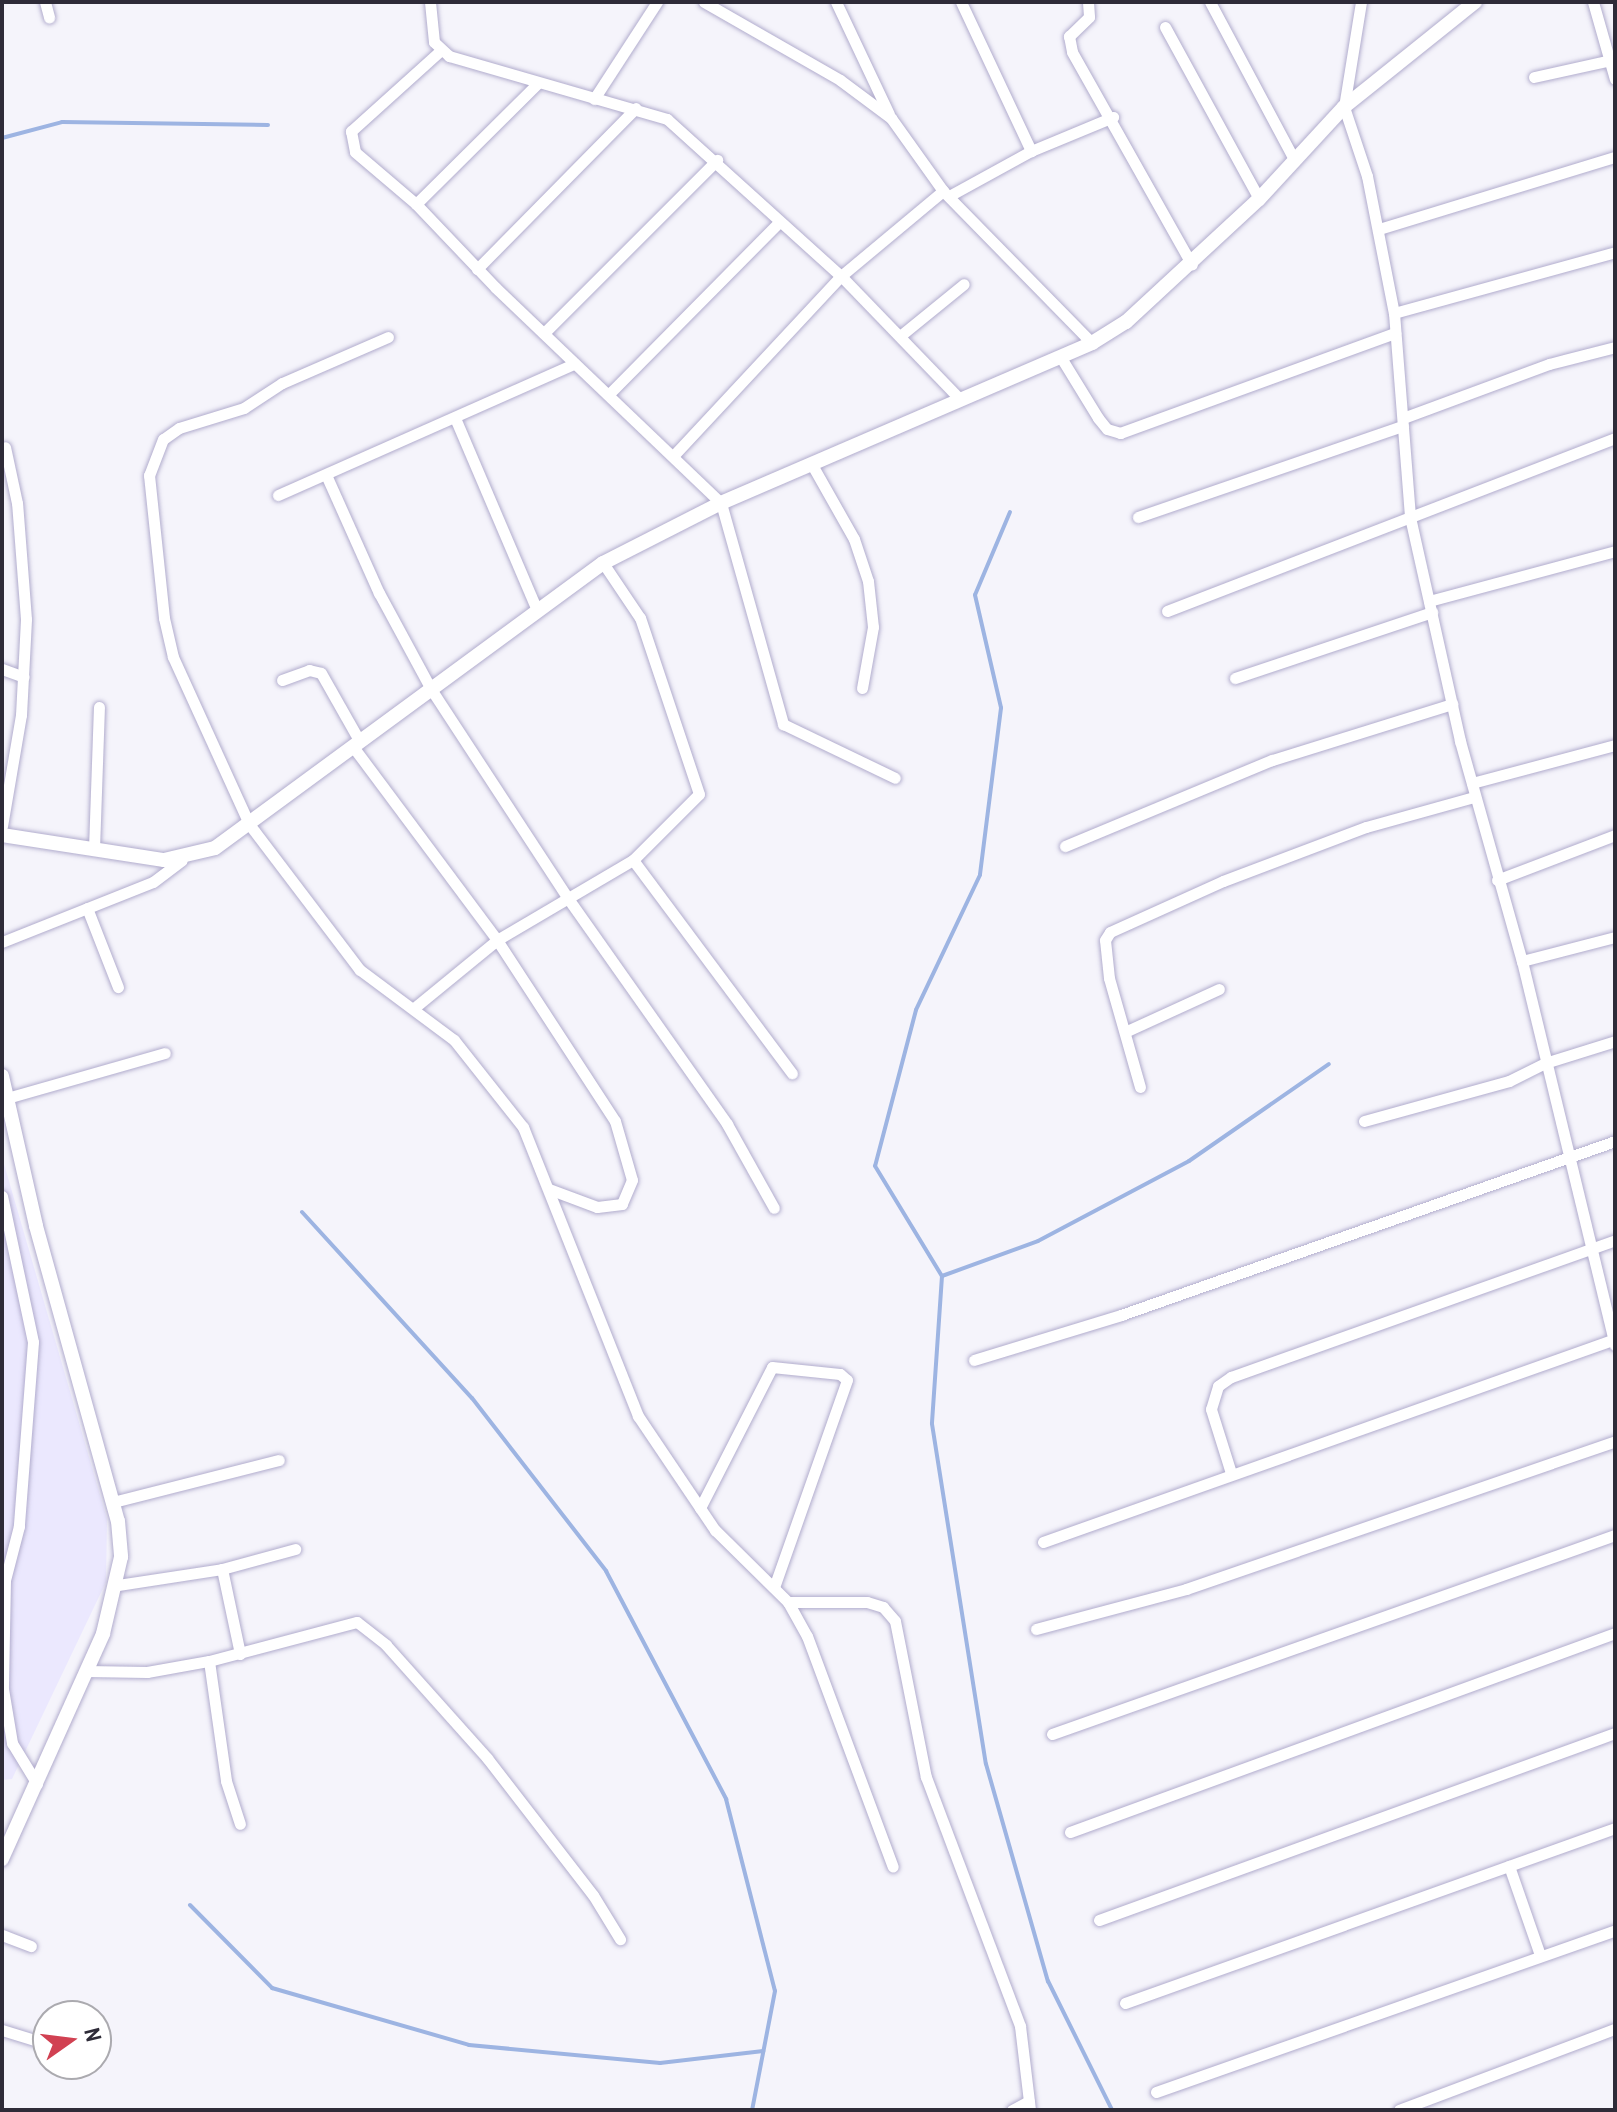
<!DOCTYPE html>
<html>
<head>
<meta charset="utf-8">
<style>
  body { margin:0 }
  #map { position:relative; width:1617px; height:2112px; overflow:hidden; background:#f5f4fb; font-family:"Archivo Narrow",sans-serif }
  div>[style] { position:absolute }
  .industrial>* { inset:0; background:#ebe8fe }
  .stream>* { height:4px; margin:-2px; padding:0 2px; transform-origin:2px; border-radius:2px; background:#9db4e2 }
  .roads { filter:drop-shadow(0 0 2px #b1accd) drop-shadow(0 0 2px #b1accd) }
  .minor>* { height:11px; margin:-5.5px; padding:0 5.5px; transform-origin:5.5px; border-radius:5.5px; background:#fff }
  .tertiary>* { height:14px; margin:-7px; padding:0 7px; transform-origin:7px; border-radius:7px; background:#fff }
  span { translate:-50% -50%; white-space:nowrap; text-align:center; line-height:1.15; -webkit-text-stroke:6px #fff; paint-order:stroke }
  .frame { position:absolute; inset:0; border:4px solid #2e2b38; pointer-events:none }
  .north { position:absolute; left:32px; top:2000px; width:80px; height:80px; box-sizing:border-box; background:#fff; border:2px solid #abaaaf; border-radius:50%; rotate:76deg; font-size:22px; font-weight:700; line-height:32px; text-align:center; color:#2e2b38 }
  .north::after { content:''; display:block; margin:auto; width:28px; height:36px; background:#d14152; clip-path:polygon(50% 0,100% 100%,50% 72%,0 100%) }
</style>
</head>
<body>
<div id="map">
  <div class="industrial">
    <i style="clip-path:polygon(2px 1157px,107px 1519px,106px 1582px,12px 1779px,2px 1780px)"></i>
  </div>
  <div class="stream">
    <i style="left:2px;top:138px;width:62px;rotate:-14.9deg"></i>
    <i style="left:62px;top:122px;width:206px;rotate:0.8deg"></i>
    <i style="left:1010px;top:512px;width:90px;rotate:112.9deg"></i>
    <i style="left:975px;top:595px;width:116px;rotate:77deg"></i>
    <i style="left:1001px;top:708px;width:168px;rotate:97.2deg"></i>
    <i style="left:980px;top:875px;width:149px;rotate:115.4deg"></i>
    <i style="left:916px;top:1010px;width:161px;rotate:104.7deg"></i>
    <i style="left:875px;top:1166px;width:129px;rotate:58.7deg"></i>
    <i style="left:942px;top:1276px;width:148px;rotate:93.9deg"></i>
    <i style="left:932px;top:1424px;width:344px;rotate:81deg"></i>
    <i style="left:986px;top:1764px;width:226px;rotate:74.1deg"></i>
    <i style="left:1048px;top:1981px;width:144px;rotate:63.6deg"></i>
    <i style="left:302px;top:1212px;width:252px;rotate:47.6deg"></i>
    <i style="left:472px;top:1398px;width:219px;rotate:52.2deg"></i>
    <i style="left:606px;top:1571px;width:258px;rotate:62.2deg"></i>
    <i style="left:726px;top:1799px;width:198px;rotate:75.7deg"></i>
    <i style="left:775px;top:1991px;width:121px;rotate:100.9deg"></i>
    <i style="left:942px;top:1276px;width:102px;rotate:-20deg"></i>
    <i style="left:1038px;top:1241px;width:171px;rotate:-27.9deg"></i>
    <i style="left:1189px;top:1161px;width:170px;rotate:-34.7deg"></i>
    <i style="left:190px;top:1905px;width:117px;rotate:45.3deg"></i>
    <i style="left:272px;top:1988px;width:205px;rotate:16.1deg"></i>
    <i style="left:469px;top:2045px;width:192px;rotate:5.4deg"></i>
    <i style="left:660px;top:2063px;width:104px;rotate:-6.6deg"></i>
  </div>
  <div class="roads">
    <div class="minor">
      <i style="left:45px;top:2px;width:16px;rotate:75deg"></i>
      <i style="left:430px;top:2px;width:40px;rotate:84.3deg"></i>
      <i style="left:434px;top:42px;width:21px;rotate:43deg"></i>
      <i style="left:449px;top:56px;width:227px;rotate:16.1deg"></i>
      <i style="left:667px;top:119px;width:234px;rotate:42.1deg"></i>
      <i style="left:841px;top:276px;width:170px;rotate:46deg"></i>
      <i style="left:704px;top:2px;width:157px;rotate:29.8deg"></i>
      <i style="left:840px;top:80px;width:64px;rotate:36.7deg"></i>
      <i style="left:891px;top:118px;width:90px;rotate:54.5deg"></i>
      <i style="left:943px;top:191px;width:213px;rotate:45.6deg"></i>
      <i style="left:836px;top:2px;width:124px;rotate:64.7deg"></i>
      <i style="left:961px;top:2px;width:165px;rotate:64.8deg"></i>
      <i style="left:1088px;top:2px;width:15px;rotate:86deg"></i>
      <i style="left:1089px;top:17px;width:28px;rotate:136deg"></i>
      <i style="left:1069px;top:36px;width:16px;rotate:79deg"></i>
      <i style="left:1072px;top:52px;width:244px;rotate:60.6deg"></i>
      <i style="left:1210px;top:2px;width:180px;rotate:61.9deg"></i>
      <i style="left:1361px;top:2px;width:106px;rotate:99.2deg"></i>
      <i style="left:1344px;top:107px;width:73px;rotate:71.6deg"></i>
      <i style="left:1367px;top:176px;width:140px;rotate:78.9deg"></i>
      <i style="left:1394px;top:313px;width:205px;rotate:85.5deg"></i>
      <i style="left:1410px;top:517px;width:230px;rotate:77.4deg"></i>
      <i style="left:1460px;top:741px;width:229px;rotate:74.3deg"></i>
      <i style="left:1522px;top:961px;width:395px;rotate:76.4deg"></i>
      <i style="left:1593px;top:2px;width:80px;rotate:74.1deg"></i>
      <i style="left:1165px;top:27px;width:196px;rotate:61.3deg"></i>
      <i style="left:440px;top:51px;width:120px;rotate:138deg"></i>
      <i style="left:351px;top:131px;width:21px;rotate:79deg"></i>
      <i style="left:355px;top:152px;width:80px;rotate:40.4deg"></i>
      <i style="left:416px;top:204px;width:116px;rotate:46.4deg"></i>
      <i style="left:496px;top:288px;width:311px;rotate:43.7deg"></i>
      <i style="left:721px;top:503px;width:230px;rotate:74.3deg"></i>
      <i style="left:783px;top:724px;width:124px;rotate:25.7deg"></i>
      <i style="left:1534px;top:77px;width:83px;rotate:-12.5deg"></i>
      <i style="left:594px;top:99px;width:116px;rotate:-57deg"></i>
      <i style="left:949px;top:196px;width:94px;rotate:-28.8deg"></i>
      <i style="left:1031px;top:151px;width:89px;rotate:-22.5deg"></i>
      <i style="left:416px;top:204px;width:172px;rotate:-44.8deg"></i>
      <i style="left:1379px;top:229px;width:247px;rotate:-17deg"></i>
      <i style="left:477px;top:269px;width:226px;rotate:-45.4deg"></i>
      <i style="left:1394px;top:313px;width:229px;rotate:-15.4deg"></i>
      <i style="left:544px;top:333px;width:245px;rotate:-45deg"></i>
      <i style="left:900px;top:336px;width:82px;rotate:-39.1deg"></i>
      <i style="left:388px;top:337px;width:116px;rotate:156.5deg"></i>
      <i style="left:282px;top:383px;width:45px;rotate:146.7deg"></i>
      <i style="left:244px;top:408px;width:68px;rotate:162.9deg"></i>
      <i style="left:179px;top:428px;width:19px;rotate:145deg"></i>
      <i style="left:163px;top:439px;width:39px;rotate:111deg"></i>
      <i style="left:149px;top:475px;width:144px;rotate:84deg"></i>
      <i style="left:164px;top:618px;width:40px;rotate:77deg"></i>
      <i style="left:173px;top:657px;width:183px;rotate:65.5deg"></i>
      <i style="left:249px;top:824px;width:183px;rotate:52.8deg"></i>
      <i style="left:360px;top:970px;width:117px;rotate:36.7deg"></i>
      <i style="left:454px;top:1040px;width:111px;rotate:51.6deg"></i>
      <i style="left:523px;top:1127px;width:311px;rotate:68.3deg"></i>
      <i style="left:638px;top:1416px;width:138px;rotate:56deg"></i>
      <i style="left:715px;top:1530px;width:103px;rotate:44.6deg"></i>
      <i style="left:788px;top:1602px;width:39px;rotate:61deg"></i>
      <i style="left:807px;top:1636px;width:246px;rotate:69.6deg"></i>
      <i style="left:1060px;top:356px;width:73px;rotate:58.5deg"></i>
      <i style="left:1098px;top:418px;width:14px;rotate:51deg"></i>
      <i style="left:1107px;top:429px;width:14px;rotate:17deg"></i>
      <i style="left:1120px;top:433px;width:293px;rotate:-20deg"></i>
      <i style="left:610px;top:393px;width:240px;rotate:-45.3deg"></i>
      <i style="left:455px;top:418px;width:207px;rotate:66.9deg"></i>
      <i style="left:1403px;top:418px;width:156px;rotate:-20.3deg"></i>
      <i style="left:1549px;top:364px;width:68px;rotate:-14.4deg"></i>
      <i style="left:674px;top:455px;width:245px;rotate:-47deg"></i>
      <i style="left:841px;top:276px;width:133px;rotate:-39.8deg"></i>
      <i style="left:811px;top:463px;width:87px;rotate:60.5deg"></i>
      <i style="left:854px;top:539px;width:44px;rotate:71.6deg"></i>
      <i style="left:868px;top:581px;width:46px;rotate:83.8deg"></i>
      <i style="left:873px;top:627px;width:62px;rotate:100.2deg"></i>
      <i style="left:327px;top:477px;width:127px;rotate:65.9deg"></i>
      <i style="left:379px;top:593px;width:109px;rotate:61.6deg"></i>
      <i style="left:431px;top:689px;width:249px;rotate:56.8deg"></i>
      <i style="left:567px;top:897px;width:278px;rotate:54.8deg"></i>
      <i style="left:727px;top:1124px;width:96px;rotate:60.8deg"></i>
      <i style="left:278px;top:495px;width:324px;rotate:-23.9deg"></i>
      <i style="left:1138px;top:517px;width:280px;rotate:-19deg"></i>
      <i style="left:1429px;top:601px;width:193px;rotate:-15deg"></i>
      <i style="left:1167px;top:611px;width:480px;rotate:-21.1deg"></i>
      <i style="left:2px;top:669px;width:23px;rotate:20deg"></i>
      <i style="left:1235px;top:678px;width:208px;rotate:-18.5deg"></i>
      <i style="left:282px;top:680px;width:29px;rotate:-20deg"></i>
      <i style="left:309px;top:670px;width:12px;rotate:14deg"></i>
      <i style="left:321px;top:673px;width:79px;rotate:60.5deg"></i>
      <i style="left:354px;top:748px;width:239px;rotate:53.3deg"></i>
      <i style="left:497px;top:940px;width:216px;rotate:56.9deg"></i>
      <i style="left:615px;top:1121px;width:61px;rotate:73.9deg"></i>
      <i style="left:632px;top:1180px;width:26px;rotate:113deg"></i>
      <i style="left:622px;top:1204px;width:25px;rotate:173deg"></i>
      <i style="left:597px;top:1207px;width:51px;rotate:-159.4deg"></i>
      <i style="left:1472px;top:783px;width:148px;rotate:-14.9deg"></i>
      <i style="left:2px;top:826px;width:113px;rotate:-80.3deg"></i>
      <i style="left:21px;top:715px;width:96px;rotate:-87deg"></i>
      <i style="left:26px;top:619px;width:116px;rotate:-94.4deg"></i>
      <i style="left:17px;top:503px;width:57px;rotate:-102.1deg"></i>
      <i style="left:1065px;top:846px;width:224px;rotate:-22.6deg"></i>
      <i style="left:1272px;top:760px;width:189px;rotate:-17.3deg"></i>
      <i style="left:94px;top:849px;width:142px;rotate:-88deg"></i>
      <i style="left:633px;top:860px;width:266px;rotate:53.3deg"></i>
      <i style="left:1497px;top:880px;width:126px;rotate:-20.9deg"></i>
      <i style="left:87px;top:908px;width:85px;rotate:68.6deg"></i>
      <i style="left:2px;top:942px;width:162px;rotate:-21.7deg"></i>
      <i style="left:153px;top:882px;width:36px;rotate:-37deg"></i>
      <i style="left:1522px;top:961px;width:96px;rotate:-14.5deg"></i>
      <i style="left:414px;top:1008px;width:107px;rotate:-39.3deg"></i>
      <i style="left:497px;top:940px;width:158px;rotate:-30.5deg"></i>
      <i style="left:633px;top:860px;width:93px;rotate:-45deg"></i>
      <i style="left:699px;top:794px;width:186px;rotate:-108.5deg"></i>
      <i style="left:640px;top:618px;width:66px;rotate:-123.9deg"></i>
      <i style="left:1127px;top:1031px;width:101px;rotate:-24.5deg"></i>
      <i style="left:1140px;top:1087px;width:113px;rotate:-105.9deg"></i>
      <i style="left:1109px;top:978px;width:38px;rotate:-96deg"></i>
      <i style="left:1105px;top:940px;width:9px;rotate:-58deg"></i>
      <i style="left:1110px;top:932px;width:124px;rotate:-24.3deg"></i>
      <i style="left:1223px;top:881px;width:153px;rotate:-20.7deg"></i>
      <i style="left:1366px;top:827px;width:112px;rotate:-15.5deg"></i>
      <i style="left:7px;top:1098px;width:164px;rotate:-15.9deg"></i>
      <i style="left:1364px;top:1121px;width:150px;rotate:-15.4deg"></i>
      <i style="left:1509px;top:1081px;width:40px;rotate:-26.6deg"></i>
      <i style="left:1545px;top:1063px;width:73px;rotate:-17.4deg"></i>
      <i style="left:2px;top:1196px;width:149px;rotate:78deg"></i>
      <i style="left:33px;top:1342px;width:185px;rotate:94.4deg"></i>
      <i style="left:19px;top:1526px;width:56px;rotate:104.5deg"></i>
      <i style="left:5px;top:1580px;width:109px;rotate:91.1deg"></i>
      <i style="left:3px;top:1689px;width:55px;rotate:80.5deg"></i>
      <i style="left:12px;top:1743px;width:48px;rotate:58.6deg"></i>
      <i style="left:974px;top:1360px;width:154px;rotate:-17deg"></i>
      <i style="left:1121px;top:1315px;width:524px;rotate:-19.4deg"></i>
      <i style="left:1231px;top:1473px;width:67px;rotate:-107.4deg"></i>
      <i style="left:1211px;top:1409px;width:24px;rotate:-73deg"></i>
      <i style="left:1218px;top:1386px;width:16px;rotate:-35deg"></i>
      <i style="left:1231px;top:1377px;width:408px;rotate:-19.6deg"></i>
      <i style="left:113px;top:1502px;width:171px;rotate:-14.2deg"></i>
      <i style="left:700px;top:1508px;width:158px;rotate:-62.9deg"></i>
      <i style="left:772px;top:1367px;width:68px;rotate:5.9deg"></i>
      <i style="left:840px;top:1374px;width:9px;rotate:41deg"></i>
      <i style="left:847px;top:1380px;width:219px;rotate:109.4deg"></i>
      <i style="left:1043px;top:1542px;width:607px;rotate:-19.54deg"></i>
      <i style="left:222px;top:1569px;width:87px;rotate:78deg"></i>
      <i style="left:118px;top:1585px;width:105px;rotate:-8.7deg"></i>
      <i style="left:222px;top:1569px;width:76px;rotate:-15.3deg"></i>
      <i style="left:788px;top:1602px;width:79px"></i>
      <i style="left:867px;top:1602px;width:17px;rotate:17deg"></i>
      <i style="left:883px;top:1607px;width:18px;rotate:49deg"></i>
      <i style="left:895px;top:1621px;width:159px;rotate:78.8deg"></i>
      <i style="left:926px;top:1777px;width:266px;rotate:69.3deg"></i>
      <i style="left:1020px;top:2026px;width:85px;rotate:83.2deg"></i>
      <i style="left:1036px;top:1629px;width:155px;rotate:-14.9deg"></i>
      <i style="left:1186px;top:1589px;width:454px;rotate:-19deg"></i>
      <i style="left:209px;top:1661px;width:121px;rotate:81.9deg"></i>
      <i style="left:226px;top:1781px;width:45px;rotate:72deg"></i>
      <i style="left:86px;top:1671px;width:61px;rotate:0.9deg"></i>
      <i style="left:147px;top:1672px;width:63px;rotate:-10.1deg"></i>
      <i style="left:209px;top:1661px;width:153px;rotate:-14.8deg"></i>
      <i style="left:357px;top:1622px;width:37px;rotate:38deg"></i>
      <i style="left:386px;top:1645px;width:152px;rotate:48.2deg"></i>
      <i style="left:487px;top:1758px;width:173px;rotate:52.3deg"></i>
      <i style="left:593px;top:1895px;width:52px;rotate:58.5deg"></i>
      <i style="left:1052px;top:1734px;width:597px;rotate:-19.47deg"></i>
      <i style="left:1070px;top:1832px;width:580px;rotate:-20.06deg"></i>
      <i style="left:1509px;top:1866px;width:94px;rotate:70.8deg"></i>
      <i style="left:1099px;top:1920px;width:549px;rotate:-19.92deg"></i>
      <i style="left:2px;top:1935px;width:31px;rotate:21deg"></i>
      <i style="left:1125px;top:2003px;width:520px;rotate:-19.65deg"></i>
      <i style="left:2px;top:2030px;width:39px;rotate:17deg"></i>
      <i style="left:1156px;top:2092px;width:487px;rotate:-19.4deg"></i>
      <i style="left:1012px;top:2110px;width:19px;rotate:-28deg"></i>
      <i style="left:1399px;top:2110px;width:231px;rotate:-20.6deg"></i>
    </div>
    <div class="tertiary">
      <i style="left:2px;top:835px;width:164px;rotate:8.8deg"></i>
      <i style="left:164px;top:860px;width:52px;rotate:-13.2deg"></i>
      <i style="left:215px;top:848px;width:481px;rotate:-36.3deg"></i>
      <i style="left:603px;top:563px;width:132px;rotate:-27deg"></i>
      <i style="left:721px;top:503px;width:404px;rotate:-23.3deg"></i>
      <i style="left:1092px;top:343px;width:40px;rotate:-32deg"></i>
      <i style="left:1126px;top:322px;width:181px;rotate:-42.8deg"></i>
      <i style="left:1259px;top:199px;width:125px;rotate:-47.3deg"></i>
      <i style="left:1344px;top:107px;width:168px;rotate:-38.7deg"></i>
      <i style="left:2px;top:1076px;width:154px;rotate:77.2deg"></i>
      <i style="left:36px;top:1226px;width:306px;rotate:74.5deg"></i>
      <i style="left:118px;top:1521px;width:36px;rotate:85deg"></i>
      <i style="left:121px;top:1557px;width:79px;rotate:103.2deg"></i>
      <i style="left:103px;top:1634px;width:247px;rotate:114.2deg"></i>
    </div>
  </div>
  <div class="frame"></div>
  <div class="north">N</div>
</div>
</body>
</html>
